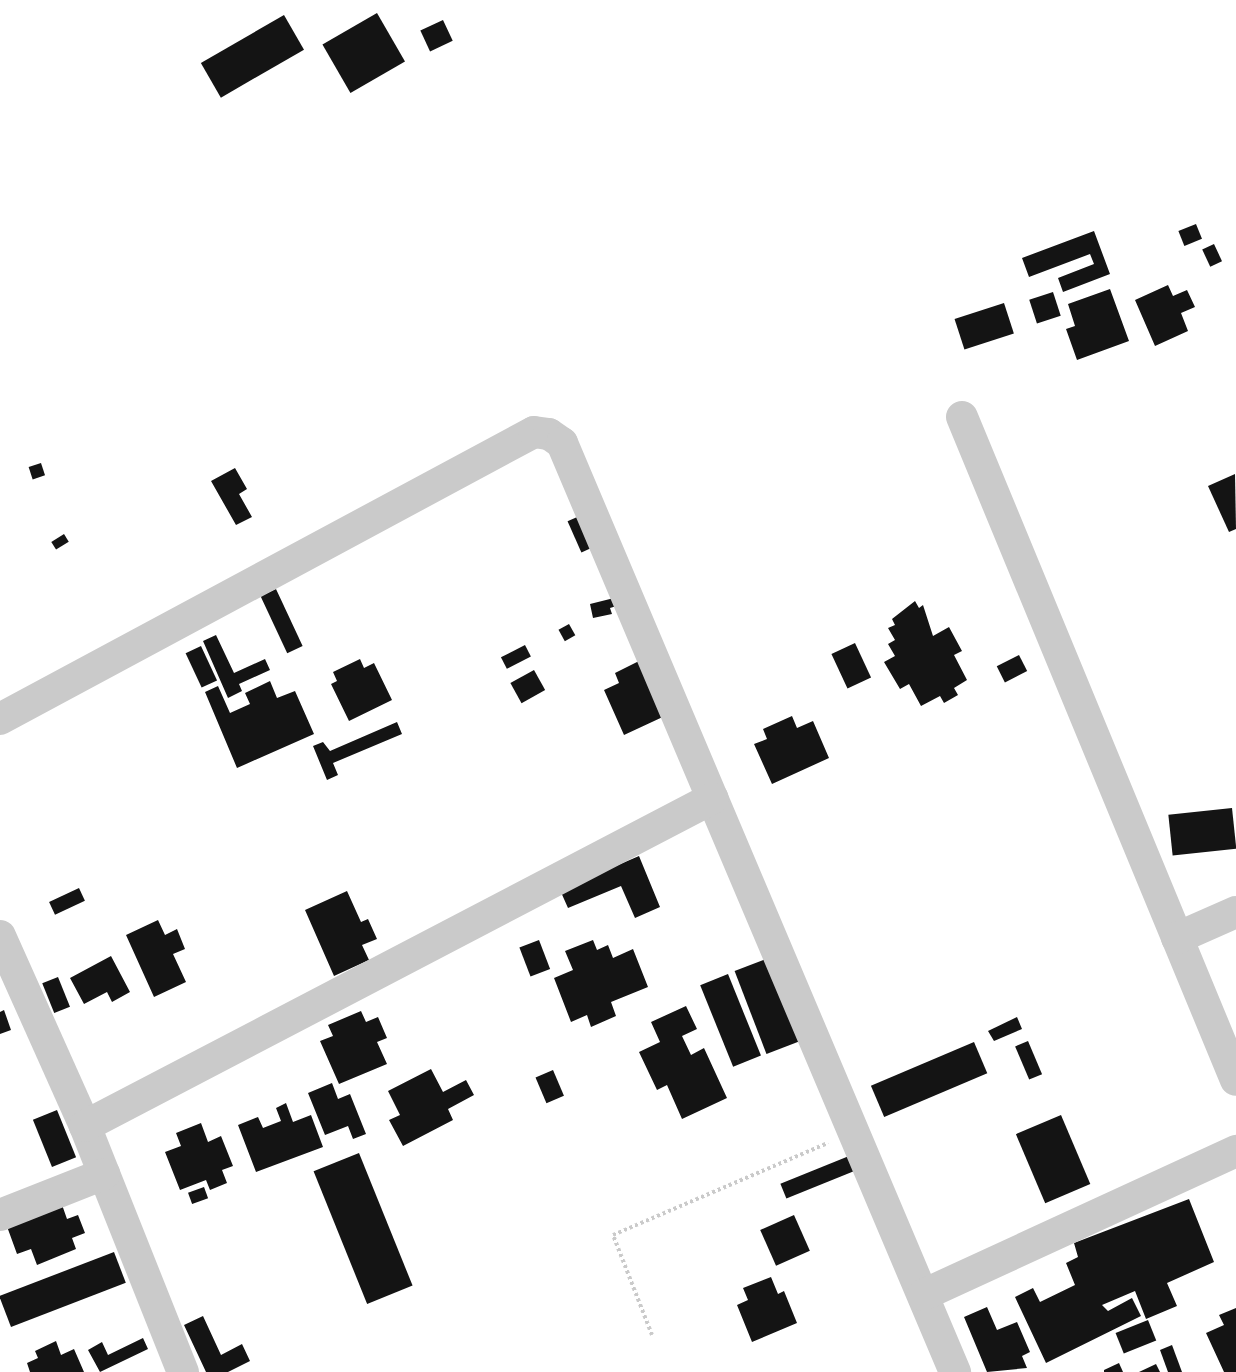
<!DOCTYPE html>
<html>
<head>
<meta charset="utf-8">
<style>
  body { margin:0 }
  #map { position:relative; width:1236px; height:1372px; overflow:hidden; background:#fff; font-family:Poppins,sans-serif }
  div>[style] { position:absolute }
  .building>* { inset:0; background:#141414; transform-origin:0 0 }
  .path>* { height:4px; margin-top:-2px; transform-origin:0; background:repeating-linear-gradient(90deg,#cacaca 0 3px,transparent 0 6px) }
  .street>* { height:32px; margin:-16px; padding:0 16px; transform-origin:16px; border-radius:16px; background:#cacaca }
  span { translate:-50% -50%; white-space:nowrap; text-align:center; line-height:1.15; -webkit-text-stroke:6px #fff; paint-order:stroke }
</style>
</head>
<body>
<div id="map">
  <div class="building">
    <i style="left:377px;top:13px;width:56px;height:63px;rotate:60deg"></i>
    <i style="left:284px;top:15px;width:40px;height:96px;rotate:60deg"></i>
    <i style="left:443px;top:20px;width:23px;height:25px;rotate:65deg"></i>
    <i style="left:1196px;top:224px;width:16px;height:19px;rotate:68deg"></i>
    <i style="clip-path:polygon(1094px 231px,1110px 274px,1063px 292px,1058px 278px,1094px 264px,1090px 254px,1029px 277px,1022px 258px)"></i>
    <i style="left:1214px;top:244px;width:19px;height:13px;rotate:65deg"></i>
    <i style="clip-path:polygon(1168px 285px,1173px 296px,1187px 290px,1195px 307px,1181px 313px,1188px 331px,1155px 346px,1135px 300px)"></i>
    <i style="clip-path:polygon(1110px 289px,1129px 341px,1077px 360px,1066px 329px,1075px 326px,1068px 304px)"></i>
    <i style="left:1053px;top:292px;width:25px;height:25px;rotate:72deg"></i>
    <i style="left:1004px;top:303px;width:32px;height:52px;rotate:72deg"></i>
    <i style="left:41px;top:463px;width:13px;height:13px;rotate:72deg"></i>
    <i style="clip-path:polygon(235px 468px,247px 489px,239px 494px,252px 517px,236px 525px,211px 481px)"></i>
    <i style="clip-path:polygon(1235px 474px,1236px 529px,1229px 532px,1208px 486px)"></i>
    <i style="left:584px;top:514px;width:34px;height:18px;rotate:66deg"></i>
    <i style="left:64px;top:534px;width:9px;height:15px;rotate:58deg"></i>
    <i style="left:276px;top:589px;width:63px;height:17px;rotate:65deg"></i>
    <i style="clip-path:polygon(618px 597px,620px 605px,610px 608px,612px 614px,593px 618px,590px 604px)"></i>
    <i style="clip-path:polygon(915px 601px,919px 608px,923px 605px,933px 636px,949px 627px,962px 651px,954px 655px,967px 680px,954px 688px,958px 695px,944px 703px,940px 696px,921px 706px,909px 684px,900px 689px,884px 662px,895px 656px,888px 644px,895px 640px,888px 628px,895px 625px,892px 619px)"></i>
    <i style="left:569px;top:624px;width:13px;height:12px;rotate:61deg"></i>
    <i style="clip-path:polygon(216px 635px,234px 673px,265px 659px,270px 670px,239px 684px,242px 691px,228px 698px,203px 641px)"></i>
    <i style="left:855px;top:643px;width:38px;height:26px;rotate:65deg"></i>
    <i style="left:525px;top:645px;width:13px;height:27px;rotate:63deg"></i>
    <i style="left:201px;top:646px;width:38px;height:17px;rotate:65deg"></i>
    <i style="left:1019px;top:655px;width:18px;height:25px;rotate:63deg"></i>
    <i style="clip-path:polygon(360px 659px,364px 668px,374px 663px,392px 700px,349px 721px,331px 684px,337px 681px,333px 672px)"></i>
    <i style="clip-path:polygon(641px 660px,667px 715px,624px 735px,604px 690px,619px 683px,615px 673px)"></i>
    <i style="left:534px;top:670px;width:23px;height:27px;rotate:61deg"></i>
    <i style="clip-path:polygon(270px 681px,277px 698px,295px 691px,314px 734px,237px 768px,205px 692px,218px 686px,230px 713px,250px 704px,245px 693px)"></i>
    <i style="clip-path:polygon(792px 716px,797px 728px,813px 721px,829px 758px,772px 784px,754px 744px,767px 739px,763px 729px)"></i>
    <i style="clip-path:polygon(397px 722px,402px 734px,333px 763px,338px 775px,327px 780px,313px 746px,323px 742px,330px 751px)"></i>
    <i style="left:1232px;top:808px;width:41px;height:64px;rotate:84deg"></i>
    <i style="clip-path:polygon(639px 856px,660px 907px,635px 918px,621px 886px,568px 908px,560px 890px)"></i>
    <i style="left:79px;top:888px;width:14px;height:33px;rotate:65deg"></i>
    <i style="clip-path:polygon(347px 891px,361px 922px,368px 919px,377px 939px,362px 945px,369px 960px,334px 976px,305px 910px)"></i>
    <i style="clip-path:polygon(158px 920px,165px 935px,177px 929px,185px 949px,173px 954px,186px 982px,154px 997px,126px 935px)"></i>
    <i style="left:539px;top:940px;width:31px;height:21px;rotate:69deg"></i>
    <i style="clip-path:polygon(593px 940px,597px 950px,608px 945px,613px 958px,633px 949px,648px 987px,611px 1002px,616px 1016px,591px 1027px,587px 1015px,571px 1022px,554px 978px,573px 970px,565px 951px)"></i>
    <i style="clip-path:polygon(111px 956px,130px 992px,112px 1002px,107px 992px,84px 1004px,70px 978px)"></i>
    <i style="left:771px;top:957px;width:89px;height:39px;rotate:69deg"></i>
    <i style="left:728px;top:974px;width:88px;height:30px;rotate:68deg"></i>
    <i style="left:58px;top:977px;width:32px;height:17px;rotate:68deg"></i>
    <i style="clip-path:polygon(686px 1006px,697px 1029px,682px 1036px,691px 1055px,704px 1048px,727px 1098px,682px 1119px,667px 1085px,657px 1090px,639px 1052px,660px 1042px,651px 1022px)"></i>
    <i style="clip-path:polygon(4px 1010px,11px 1030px,0 1034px,0 1012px)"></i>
    <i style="clip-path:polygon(361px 1011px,366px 1022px,378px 1017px,387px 1038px,377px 1042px,387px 1064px,339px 1084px,320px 1041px,333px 1036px,328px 1025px)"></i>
    <i style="clip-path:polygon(1017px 1017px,1022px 1029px,994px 1041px,988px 1031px)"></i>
    <i style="left:1028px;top:1041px;width:36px;height:14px;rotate:67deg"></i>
    <i style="left:974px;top:1042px;width:34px;height:112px;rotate:67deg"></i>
    <i style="clip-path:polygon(431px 1069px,443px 1092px,466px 1080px,474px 1095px,448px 1109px,453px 1120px,403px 1146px,389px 1120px,400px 1115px,388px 1091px)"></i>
    <i style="left:553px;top:1070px;width:28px;height:19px;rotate:67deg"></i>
    <i style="clip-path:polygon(332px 1083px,338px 1099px,350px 1094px,366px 1134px,353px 1139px,348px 1126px,325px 1135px,308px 1093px)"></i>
    <i style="clip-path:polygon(286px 1103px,293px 1122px,311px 1115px,323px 1147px,256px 1172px,238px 1125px,258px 1117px,263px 1128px,281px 1121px,276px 1108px)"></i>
    <i style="left:57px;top:1110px;width:51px;height:26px;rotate:68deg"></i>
    <i style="left:1061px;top:1115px;width:75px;height:49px;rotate:67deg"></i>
    <i style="clip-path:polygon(201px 1123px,208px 1142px,221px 1136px,233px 1166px,222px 1170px,227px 1183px,210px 1190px,206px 1180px,180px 1190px,165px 1152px,181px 1146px,176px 1133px)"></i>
    <i style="left:359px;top:1153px;width:143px;height:49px;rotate:68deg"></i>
    <i style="left:849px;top:1156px;width:16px;height:74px;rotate:68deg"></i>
    <i style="left:204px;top:1187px;width:12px;height:17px;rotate:70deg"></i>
    <i style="clip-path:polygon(60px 1199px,67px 1219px,78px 1215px,85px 1233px,72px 1238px,76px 1249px,37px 1265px,31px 1249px,17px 1254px,5px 1221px)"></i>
    <i style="clip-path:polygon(1189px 1199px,1214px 1262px,1167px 1283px,1177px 1306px,1146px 1319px,1135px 1291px,1102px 1305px,1108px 1311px,1132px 1298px,1141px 1316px,1046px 1363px,1015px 1297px,1033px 1288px,1040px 1302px,1075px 1285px,1066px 1263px,1078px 1257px,1074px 1243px)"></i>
    <i style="left:794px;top:1215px;width:39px;height:37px;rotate:66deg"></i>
    <i style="left:114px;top:1252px;width:33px;height:123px;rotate:69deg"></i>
    <i style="clip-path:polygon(771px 1277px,778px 1294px,784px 1291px,797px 1323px,752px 1342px,737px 1305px,748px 1300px,743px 1288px)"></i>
    <i style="clip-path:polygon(987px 1307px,997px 1330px,1017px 1322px,1030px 1352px,1022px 1356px,1027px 1368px,987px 1372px,964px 1317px)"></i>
    <i style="clip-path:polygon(1236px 1308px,1236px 1372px,1224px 1372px,1206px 1333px,1224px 1325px,1219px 1315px)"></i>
    <i style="clip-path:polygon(203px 1316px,221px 1355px,242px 1344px,250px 1361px,228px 1372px,206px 1372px,184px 1325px)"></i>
    <i style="left:1148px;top:1320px;width:22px;height:35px;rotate:68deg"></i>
    <i style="clip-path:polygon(143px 1338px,148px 1349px,100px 1372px,88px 1350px,102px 1342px,108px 1355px)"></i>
    <i style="clip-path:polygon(56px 1341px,61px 1355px,74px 1349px,84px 1372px,30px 1372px,27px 1363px,38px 1358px,35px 1351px)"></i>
    <i style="clip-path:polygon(1172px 1345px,1182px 1372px,1168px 1372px,1160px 1350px)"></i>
    <i style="clip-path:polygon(1119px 1363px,1123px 1372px,1104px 1372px,1104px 1370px)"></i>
    <i style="clip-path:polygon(1156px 1364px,1160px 1372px,1139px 1372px)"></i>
  </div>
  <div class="path">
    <i style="left:652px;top:1335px;width:107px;rotate:-111.3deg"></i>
    <i style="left:613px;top:1235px;width:234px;rotate:-23.2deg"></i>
  </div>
  <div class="street">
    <i style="left:962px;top:417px;width:717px;rotate:67.55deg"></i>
    <i style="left:0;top:719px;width:606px;rotate:-28.26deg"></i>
    <i style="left:534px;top:432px;width:15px;rotate:8deg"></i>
    <i style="left:549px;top:434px;width:16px;rotate:35deg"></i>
    <i style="left:562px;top:443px;width:1009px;rotate:67.07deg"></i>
    <i style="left:0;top:936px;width:208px;rotate:65.9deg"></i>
    <i style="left:85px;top:1126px;width:265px;rotate:68.3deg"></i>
    <i style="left:1177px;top:938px;width:64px;rotate:-23.8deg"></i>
    <i style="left:85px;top:1126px;width:708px;rotate:-27.58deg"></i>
    <i style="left:0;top:1215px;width:112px;rotate:-21.5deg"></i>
    <i style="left:923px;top:1295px;width:345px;rotate:-24.7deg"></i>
  </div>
</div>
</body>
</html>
